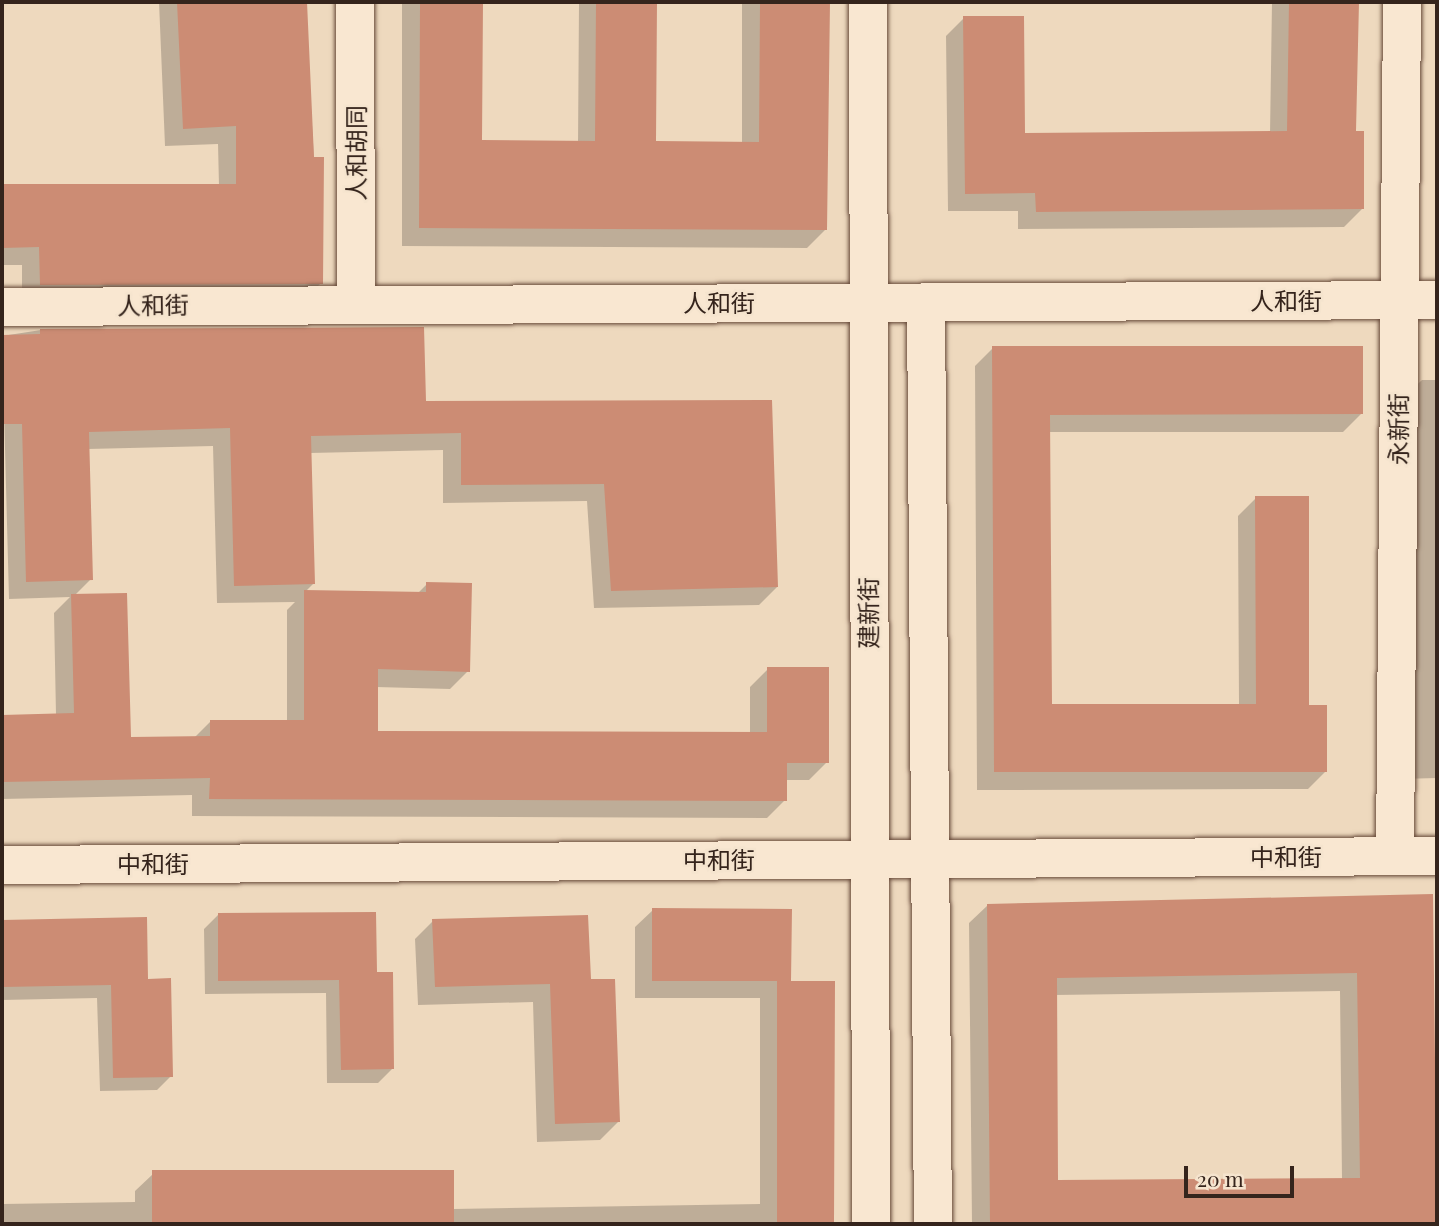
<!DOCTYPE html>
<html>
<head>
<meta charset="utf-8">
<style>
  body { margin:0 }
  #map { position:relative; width:1439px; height:1226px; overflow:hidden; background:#eed9be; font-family:"Playfair Display","Noto Sans SC",serif }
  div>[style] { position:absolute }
  .shadow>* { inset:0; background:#0003 }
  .building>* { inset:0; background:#cc8c74; transform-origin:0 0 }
  .roads { filter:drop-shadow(0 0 2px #684b3a) drop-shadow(0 0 2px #684b3a) }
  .secondary>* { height:38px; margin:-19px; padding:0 19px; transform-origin:19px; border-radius:19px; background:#f9e7d1 }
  span { translate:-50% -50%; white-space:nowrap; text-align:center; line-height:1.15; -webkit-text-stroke:5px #f5e4ce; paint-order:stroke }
  .street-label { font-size:24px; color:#35241c }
  .frame { position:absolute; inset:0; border:4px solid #35241c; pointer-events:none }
  .scale { position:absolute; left:1184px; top:1166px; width:110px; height:32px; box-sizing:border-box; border:4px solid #35241c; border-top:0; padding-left:9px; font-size:21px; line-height:24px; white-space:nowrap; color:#35241c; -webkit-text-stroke:5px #f5e4ce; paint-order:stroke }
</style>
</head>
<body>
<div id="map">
  <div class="shadow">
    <i style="clip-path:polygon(159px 2px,305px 2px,321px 283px,303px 301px,22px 302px,22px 265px,2px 265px,2px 186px,219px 186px,218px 144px,165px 146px)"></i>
    <i style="clip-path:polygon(402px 2px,481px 2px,481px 142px,578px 143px,579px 2px,655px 2px,654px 143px,742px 143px,742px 2px,827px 2px,825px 230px,807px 248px,402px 246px)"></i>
    <i style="clip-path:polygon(1272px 2px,1357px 2px,1355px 133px,1363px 208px,1344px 227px,1018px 229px,1018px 211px,948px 211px,946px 36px,964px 18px,1023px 135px,1270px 133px)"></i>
    <i style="clip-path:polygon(evenodd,41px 330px,424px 402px,770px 402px,777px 587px,759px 605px,594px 608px,587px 501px,443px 503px,443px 450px,310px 453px,313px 584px,305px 592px,418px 593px,427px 584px,468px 671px,450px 689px,376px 687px,376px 733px,750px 734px,750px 687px,768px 669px,827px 762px,809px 780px,785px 780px,785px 800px,767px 818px,192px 816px,192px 795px,2px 799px,2px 716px,56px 715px,54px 613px,70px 597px,9px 599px,2px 336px,41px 330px,213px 446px,217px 603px,295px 602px,287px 610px,287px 722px,210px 722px,194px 738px,129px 739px,75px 595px,91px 579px,88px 449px,213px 446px)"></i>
    <i style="clip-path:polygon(993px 348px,1361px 414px,1343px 432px,1049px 432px,1050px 706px,1239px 706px,1238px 516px,1256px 498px,1326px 771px,1308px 789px,977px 790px,975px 366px)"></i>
    <i style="clip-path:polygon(1422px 380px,1437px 380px,1437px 778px,1400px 779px,1403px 398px)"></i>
    <i style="clip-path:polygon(evenodd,1431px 896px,1435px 1224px,972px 1224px,969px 923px,988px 905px,1431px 896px,1340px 991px,1342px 1180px,1056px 1182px,1055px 995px,1340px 991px)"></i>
    <i style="clip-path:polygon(653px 910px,790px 983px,833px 983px,832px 1224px,2px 1224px,2px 1204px,135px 1202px,135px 1191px,153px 1174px,453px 1209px,760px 1204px,760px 998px,635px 998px,635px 927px)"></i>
    <i style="clip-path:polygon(218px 915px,375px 973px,392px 1069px,378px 1083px,327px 1083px,326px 993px,205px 994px,204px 929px)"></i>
    <i style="clip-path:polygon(145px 919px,147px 980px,171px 1076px,157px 1090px,100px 1091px,97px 998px,2px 1000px,2px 922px)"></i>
    <i style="clip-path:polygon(433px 921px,589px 981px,618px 1122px,600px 1140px,537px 1142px,533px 1002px,418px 1005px,415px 939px)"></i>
  </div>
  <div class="building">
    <i style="clip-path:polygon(177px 2px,307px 2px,314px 157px,324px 157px,323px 284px,40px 285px,39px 247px,2px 248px,2px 184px,236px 184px,236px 126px,183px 129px)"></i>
    <i style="clip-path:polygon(420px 2px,483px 2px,482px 140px,595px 141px,596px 2px,657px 2px,656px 141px,759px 142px,760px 2px,830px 2px,827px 230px,419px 228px)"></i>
    <i style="clip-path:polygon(1289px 2px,1359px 2px,1356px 131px,1364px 131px,1364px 209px,1036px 212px,1035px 193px,965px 194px,963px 16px,1024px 16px,1025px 133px,1287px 131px)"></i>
    <i style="clip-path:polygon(424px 327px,426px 401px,772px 400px,778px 587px,611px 591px,604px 484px,461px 485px,461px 433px,311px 436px,315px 584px,234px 586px,230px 428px,89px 432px,93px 580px,26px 582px,22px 424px,2px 424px,2px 335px,40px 334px,40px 329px)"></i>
    <i style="clip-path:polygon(992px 346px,1363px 346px,1363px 414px,1050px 415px,1052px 704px,1256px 704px,1255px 496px,1309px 496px,1309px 705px,1327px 705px,1327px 772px,994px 772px)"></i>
    <i style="clip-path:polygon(426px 582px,472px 583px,470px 672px,378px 669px,378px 731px,767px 732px,767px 667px,829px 667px,829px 763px,787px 763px,787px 801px,209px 799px,210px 778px,2px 782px,2px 715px,74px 713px,71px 594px,127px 593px,131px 737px,210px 736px,210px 720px,304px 720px,304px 590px,426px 592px)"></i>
    <i style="clip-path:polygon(evenodd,1433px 894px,1437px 1224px,990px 1224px,987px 904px,1433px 894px,1357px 973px,1360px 1178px,1058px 1180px,1057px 978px,1357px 973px)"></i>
    <i style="clip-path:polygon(652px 908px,792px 909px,791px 981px,835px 981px,834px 1224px,777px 1224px,777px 981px,652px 981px)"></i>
    <i style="clip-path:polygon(376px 912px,377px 972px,393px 972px,394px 1069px,341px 1070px,339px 980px,218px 981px,218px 913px)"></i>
    <i style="clip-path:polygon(588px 915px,591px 979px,615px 979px,620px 1122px,555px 1124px,550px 984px,435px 987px,432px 919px)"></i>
    <i style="clip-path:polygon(147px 917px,148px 979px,171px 978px,173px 1077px,113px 1078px,111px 985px,2px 987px,2px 920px)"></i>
    <i style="left:454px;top:1170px;width:54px;height:302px;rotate:90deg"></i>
  </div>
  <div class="roads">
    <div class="secondary">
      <i style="left:355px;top:2px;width:301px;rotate:89.8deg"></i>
      <i style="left:868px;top:2px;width:1222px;rotate:89.86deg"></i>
      <i style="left:926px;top:302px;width:922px;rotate:89.57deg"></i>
      <i style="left:2px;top:307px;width:1435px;rotate:-0.28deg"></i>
      <i style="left:1395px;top:856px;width:854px;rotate:-89.53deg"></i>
      <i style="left:2px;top:865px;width:1435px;rotate:-0.36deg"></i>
    </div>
  </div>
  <div class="street-label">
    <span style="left:356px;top:153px;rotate:-90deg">人和胡同</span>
    <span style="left:1286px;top:301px">人和街</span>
    <span style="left:719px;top:303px">人和街</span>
    <span style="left:153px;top:305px;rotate:-1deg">人和街</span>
    <span style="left:1398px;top:429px;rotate:-90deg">永新街</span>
    <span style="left:868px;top:613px;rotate:-90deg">建新街</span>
    <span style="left:1286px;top:857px">中和街</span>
    <span style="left:719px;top:860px">中和街</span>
    <span style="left:153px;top:864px">中和街</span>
  </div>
  <div class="frame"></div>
  <div class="scale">20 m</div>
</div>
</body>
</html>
